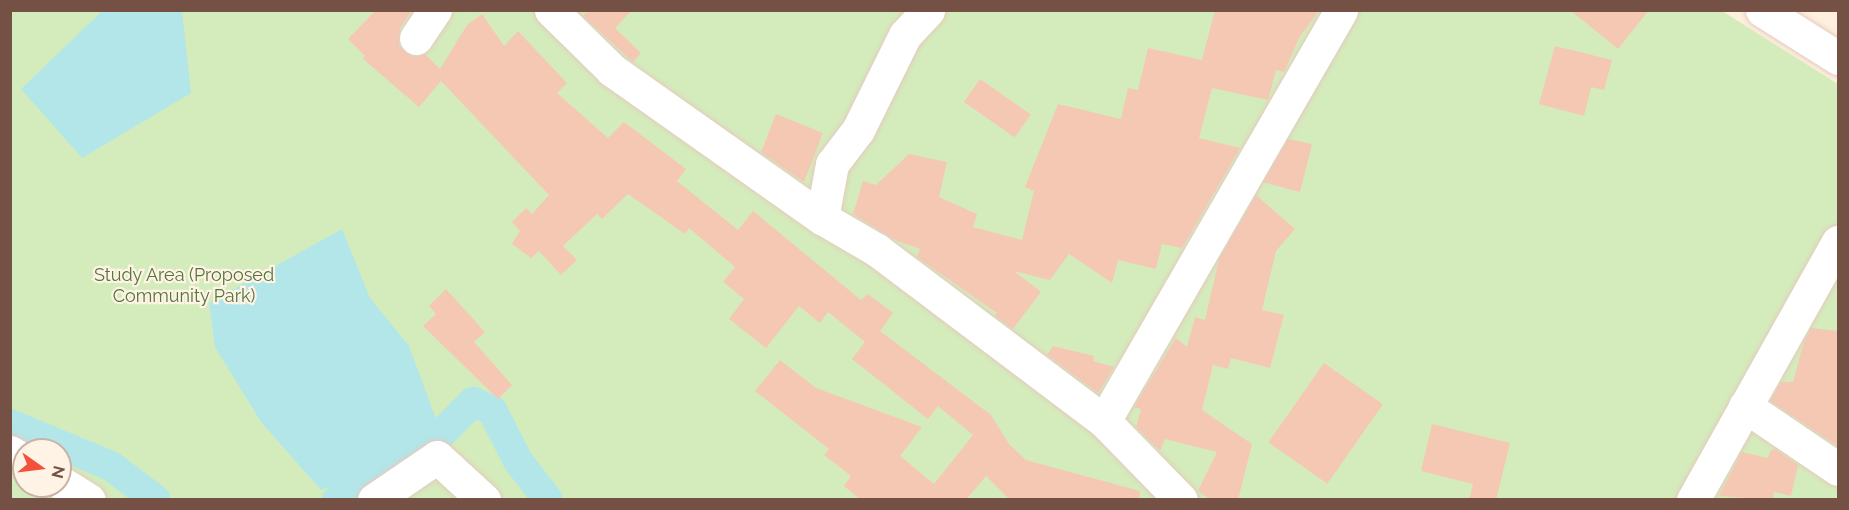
<!DOCTYPE html>
<html>
<head>
<meta charset="utf-8">
<style>
  body { margin:0 }
  #map { position:relative; width:1849px; height:510px; overflow:hidden; background:#feefde; font-family:Raleway,sans-serif }
  div>[style] { position:absolute }
  .green>* { inset:0; background:#d4ecbc }
  .water>* { inset:0; background:#b2e6e8 }
  .canal>* { height:30px; margin:-15px; padding:0 15px; transform-origin:15px; border-radius:15px; background:#b2e6e8 }
  .building>* { inset:0; background:#f5c8b4; transform-origin:0 0 }
  .roads { filter:drop-shadow(0 0 2px #e4cbbd) drop-shadow(0 0 2px #e4cbbd) }
  .minor>* { height:33px; margin:-16.5px; padding:0 16.5px; transform-origin:16.5px; border-radius:16.5px; background:#fff }
  span { translate:-50% -50%; white-space:nowrap; text-align:center; line-height:1.15; -webkit-text-stroke:4.5px #fff3e6; paint-order:stroke }
  .park-label { font-size:18px; color:#52763a }
  .frame { position:absolute; inset:0; border:12px solid #755145; pointer-events:none }
  .north { position:absolute; left:12px; top:438px; width:60px; height:60px; box-sizing:border-box; background:#fff3e6; border:2px solid #c8b2a6; border-radius:50%; rotate:104deg; font-size:16px; font-weight:700; line-height:24px; text-align:center; color:#755145 }
  .north::after { content:''; display:block; margin:auto; width:21px; height:27px; background:#f2513a; clip-path:polygon(50% 0,100% 100%,50% 72%,0 100%) }
</style>
</head>
<body>
<div id="map">
  <div class="green">
    <i style="clip-path:polygon(evenodd,10px 11px,1722px 11px,1838px 84px,1838px 499px,11px 499px,10px 11px,24px 450px,60px 450px,60px 486px,24px 486px,24px 450px)"></i>
  </div>
  <div class="water">
    <i style="clip-path:polygon(102px 11px,182px 11px,191px 93px,82px 158px,21px 89px)"></i>
    <i style="clip-path:polygon(342px 229px,370px 298px,409px 346px,436px 419px,400px 457px,321px 490px,261px 422px,215px 347px,209px 303px)"></i>
  </div>
  <div class="canal">
    <i style="left:10px;top:424px;width:109px;rotate:22.6deg"></i>
    <i style="left:111px;top:466px;width:56px;rotate:37.1deg"></i>
    <i style="left:337px;top:500px;width:45px;rotate:-35.1deg"></i>
    <i style="left:374px;top:474px;width:67px;rotate:-28.5deg"></i>
    <i style="left:433px;top:442px;width:57px;rotate:-45deg"></i>
    <i style="left:473px;top:402px;width:21px;rotate:23deg"></i>
    <i style="left:492px;top:410px;width:57px;rotate:63deg"></i>
    <i style="left:518px;top:461px;width:49px;rotate:52.4deg"></i>
  </div>
  <div class="building">
    <i style="clip-path:polygon(376px 10px,412px 10px,400px 28px,399px 46px,414px 57px,425px 54px,440px 69px,467px 25px,482px 14px,504px 46px,518px 31px,567px 83px,557px 93px,608px 138px,624px 122px,686px 169px,677px 181px,738px 230px,753px 211px,861px 300px,868px 294px,893px 313px,880px 331px,991px 415px,1009px 444px,1026px 460px,1140px 491px,1139px 500px,1010px 500px,986px 476px,966px 500px,861px 500px,844px 486px,851px 476px,824px 455px,829px 449px,755px 391px,780px 360px,816px 388px,922px 427px,900px 456px,934px 484px,973px 435px,938px 406px,928px 419px,852px 359px,865px 342px,828px 312px,820px 323px,799px 306px,766px 348px,729px 319px,744px 299px,723px 282px,735px 267px,689px 228px,685px 234px,628px 194px,602px 219px,597px 214px,563px 246px,577px 260px,561px 275px,539px 251px,531px 258px,512px 244px,520px 231px,512px 222px,526px 208px,532px 214px,549px 195px,441px 81px,419px 107px,363px 59px,365px 56px,348px 39px)"></i>
    <i style="clip-path:polygon(588px 10px,632px 10px,615px 28px,641px 53px,633px 62px,583px 16px)"></i>
    <i style="clip-path:polygon(1215px 10px,1319px 10px,1299px 38px,1284px 72px,1276px 70px,1268px 100px,1212px 88px,1199px 138px,1240px 148px,1182px 248px,1162px 244px,1156px 269px,1118px 260px,1112px 283px,1069px 254px,1050px 280px,1014px 271px,1041px 292px,1013px 329px,995px 316px,997px 313px,917px 257px,920px 249px,895px 240px,853px 214px,863px 181px,876px 185px,909px 154px,947px 162px,939px 197px,977px 214px,973px 227px,1022px 240px,1034px 191px,1025px 187px,1058px 104px,1121px 119px,1128px 88px,1138px 90px,1148px 48px,1202px 60px)"></i>
    <i style="clip-path:polygon(1570px 10px,1649px 10px,1618px 49px)"></i>
    <i style="clip-path:polygon(1555px 46px,1612px 60px,1604px 90px,1591px 87px,1584px 116px,1539px 104px)"></i>
    <i style="left:980px;top:79px;width:62px;height:28px;rotate:35deg"></i>
    <i style="clip-path:polygon(776px 114px,823px 133px,804px 182px,761px 152px)"></i>
    <i style="clip-path:polygon(1288px 139px,1312px 144px,1300px 192px,1263px 182px)"></i>
    <i style="clip-path:polygon(1256px 195px,1295px 229px,1276px 251px,1262px 310px,1284px 315px,1270px 368px,1231px 358px,1228px 369px,1213px 365px,1202px 410px,1252px 444px,1238px 500px,1211px 500px,1198px 491px,1217px 452px,1165px 439px,1160px 451px,1136px 427px,1141px 409px,1134px 407px,1176px 338px,1187px 347px,1195px 317px,1205px 320px,1219px 259px)"></i>
    <i style="clip-path:polygon(446px 289px,485px 332px,474px 342px,512px 385px,498px 399px,423px 326px,436px 314px,429px 306px)"></i>
    <i style="clip-path:polygon(1811px 328px,1839px 331px,1839px 447px,1770px 401px,1781px 382px,1793px 382px,1804px 341px)"></i>
    <i style="clip-path:polygon(1053px 346px,1094px 356px,1093px 361px,1114px 367px,1098px 393px,1047px 355px)"></i>
    <i style="left:1324px;top:363px;width:72px;height:97px;rotate:35deg"></i>
    <i style="clip-path:polygon(1432px 424px,1510px 443px,1496px 500px,1469px 500px,1473px 484px,1421px 471px)"></i>
    <i style="clip-path:polygon(1775px 449px,1798px 465px,1791px 496px,1774px 492px,1773px 500px,1719px 496px,1742px 452px,1768px 458px,1770px 451px)"></i>
  </div>
  <div class="roads">
    <div class="minor">
      <i style="left:551px;top:10px;width:86px;rotate:44.5deg"></i>
      <i style="left:612px;top:70px;width:257px;rotate:35.2deg"></i>
      <i style="left:822px;top:218px;width:64px;rotate:30.2deg"></i>
      <i style="left:877px;top:250px;width:284px;rotate:37deg"></i>
      <i style="left:1104px;top:421px;width:110px;rotate:45.7deg"></i>
      <i style="left:1762px;top:10px;width:90px;rotate:32.3deg"></i>
      <i style="left:416px;top:38px;width:34px;rotate:-56deg"></i>
      <i style="left:822px;top:218px;width:55px;rotate:-79.5deg"></i>
      <i style="left:832px;top:164px;width:43px;rotate:-52.6deg"></i>
      <i style="left:858px;top:130px;width:106px;rotate:-63.7deg"></i>
      <i style="left:905px;top:35px;width:34px;rotate:-47deg"></i>
      <i style="left:1745px;top:406px;width:112px;rotate:34.1deg"></i>
      <i style="left:1104px;top:421px;width:474px;rotate:-60deg"></i>
      <i style="left:10px;top:452px;width:16px;rotate:30deg"></i>
      <i style="left:60px;top:482px;width:34px;rotate:32deg"></i>
      <i style="left:374px;top:500px;width:76px;rotate:-34.3deg"></i>
      <i style="left:437px;top:457px;width:64px;rotate:42.5deg"></i>
      <i style="left:1693px;top:500px;width:296px;rotate:-60.7deg"></i>
    </div>
  </div>
  <div class="park-label">
    <span style="left:184px;top:286px">Study Area (Proposed<br>Community Park)</span>
  </div>
  <div class="frame"></div>
  <div class="north">N</div>
</div>
</body>
</html>
